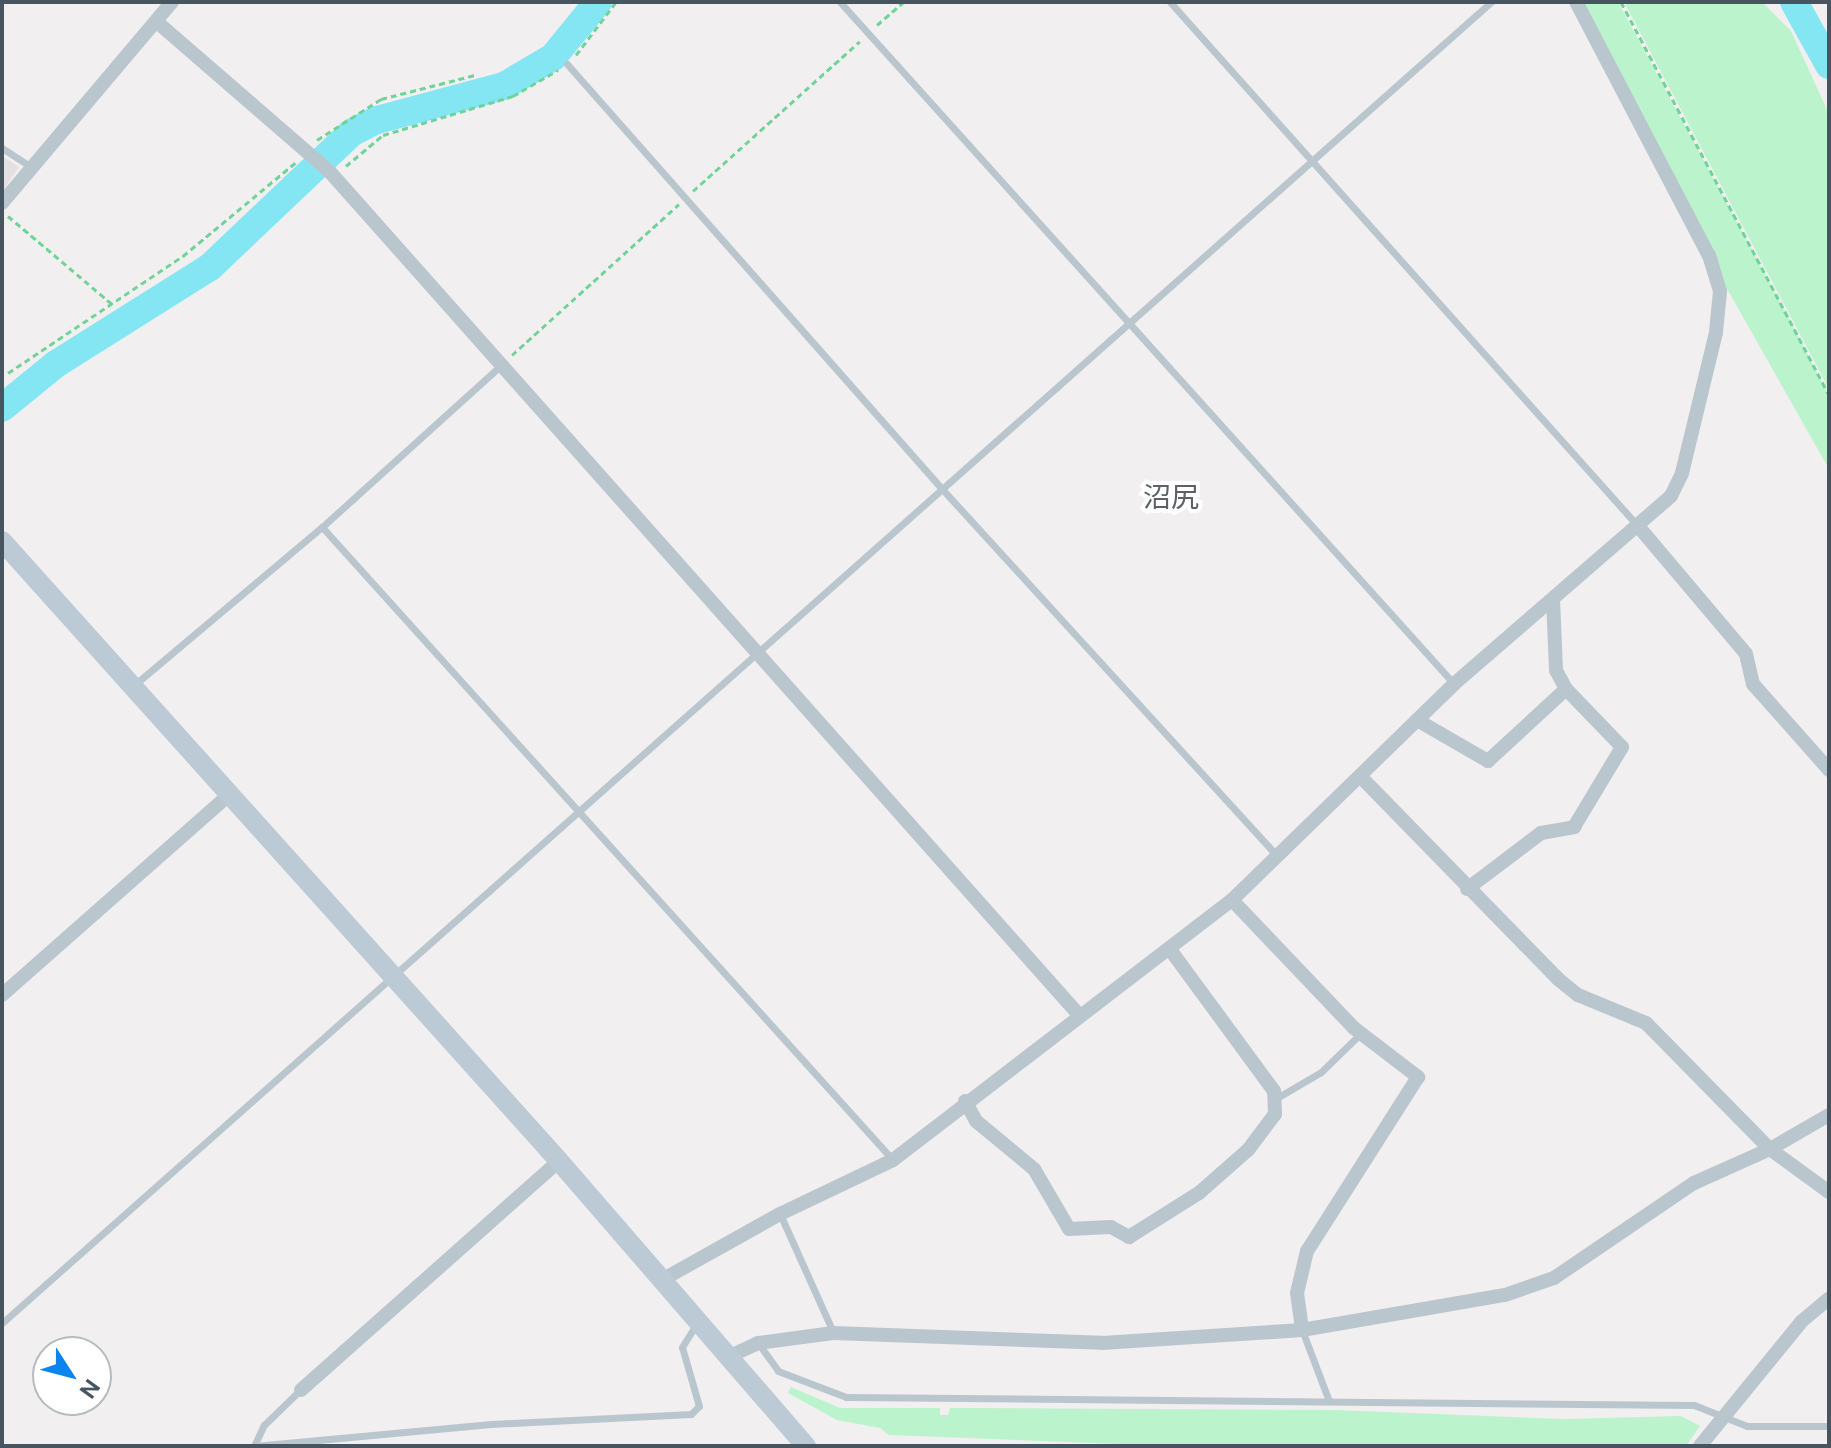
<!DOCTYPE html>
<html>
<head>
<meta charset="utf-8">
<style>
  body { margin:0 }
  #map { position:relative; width:1831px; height:1448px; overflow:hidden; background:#f2eff0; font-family:"Public Sans","Noto Sans JP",sans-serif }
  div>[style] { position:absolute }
  .education>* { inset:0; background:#e3e0e2 }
  .green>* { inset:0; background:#bbf3cc }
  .river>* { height:28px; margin:-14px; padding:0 14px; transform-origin:14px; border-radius:14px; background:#85e6f3 }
  .path>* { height:3px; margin-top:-1.5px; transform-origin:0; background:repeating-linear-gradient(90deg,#70d39a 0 6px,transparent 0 10px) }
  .lane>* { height:7px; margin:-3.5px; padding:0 3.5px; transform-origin:3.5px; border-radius:3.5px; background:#bac6ce }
  .street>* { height:14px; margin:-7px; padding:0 7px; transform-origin:7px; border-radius:7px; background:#bac6ce }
  .secondary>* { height:20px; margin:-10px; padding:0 10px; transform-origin:10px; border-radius:10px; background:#bccad5 }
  span { translate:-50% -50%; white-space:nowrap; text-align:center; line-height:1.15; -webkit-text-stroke:8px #fff; paint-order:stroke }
  .quarter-label { font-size:28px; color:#5c6165 }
  .frame { position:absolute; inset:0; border:4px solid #46555f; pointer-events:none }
  .north { position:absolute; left:32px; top:1336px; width:80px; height:80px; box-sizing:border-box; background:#fff; border:2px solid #b5bbbf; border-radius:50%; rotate:126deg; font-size:22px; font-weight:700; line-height:32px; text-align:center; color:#46555f }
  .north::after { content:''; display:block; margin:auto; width:28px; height:36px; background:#0c84f0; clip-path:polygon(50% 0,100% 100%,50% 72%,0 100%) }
</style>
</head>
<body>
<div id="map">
  <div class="education">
    <i style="clip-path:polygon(2px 156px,19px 167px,2px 192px)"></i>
  </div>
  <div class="green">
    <i style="clip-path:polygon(1582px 2px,1618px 2px,1791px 322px,1829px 396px,1829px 469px,1726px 287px)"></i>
    <i style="clip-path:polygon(1624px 2px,1762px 2px,1791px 31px,1829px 114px,1829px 389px)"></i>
    <i style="clip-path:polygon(791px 1387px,840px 1408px,940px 1408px,940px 1415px,948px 1415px,950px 1408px,1334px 1410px,1564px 1419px,1681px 1416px,1700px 1426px,1686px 1446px,1175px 1446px,889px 1435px,880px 1428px,837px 1420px,788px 1393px)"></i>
  </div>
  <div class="river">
    <i style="left:1794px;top:2px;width:72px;rotate:60.9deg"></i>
    <i style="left:2px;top:408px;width:70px;rotate:-39.2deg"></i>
    <i style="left:56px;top:364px;width:182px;rotate:-32.2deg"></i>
    <i style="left:210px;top:267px;width:195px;rotate:-43.5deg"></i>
    <i style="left:351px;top:133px;width:29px;rotate:-27deg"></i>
    <i style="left:377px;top:120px;width:131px;rotate:-15deg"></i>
    <i style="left:504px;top:86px;width:57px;rotate:-30.6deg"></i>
    <i style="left:553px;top:57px;width:71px;rotate:-50.7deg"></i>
  </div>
  <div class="path">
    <i style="left:1621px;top:2px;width:445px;rotate:62.1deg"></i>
    <i style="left:877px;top:25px;width:35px;rotate:-41deg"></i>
    <i style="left:576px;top:55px;width:66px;rotate:-53deg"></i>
    <i style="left:317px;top:140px;width:76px;rotate:-32.6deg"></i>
    <i style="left:381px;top:99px;width:97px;rotate:-14.3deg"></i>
    <i style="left:346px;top:166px;width:48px;rotate:-40deg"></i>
    <i style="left:383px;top:135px;width:136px;rotate:-16.7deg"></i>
    <i style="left:513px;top:96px;width:52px;rotate:-30deg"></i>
    <i style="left:693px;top:191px;width:224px;rotate:-41.9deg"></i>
    <i style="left:8px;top:216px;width:136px;rotate:40.2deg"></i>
    <i style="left:512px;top:355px;width:225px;rotate:-42.1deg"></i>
    <i style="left:8px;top:373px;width:211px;rotate:-33.8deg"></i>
    <i style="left:183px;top:256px;width:146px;rotate:-39.7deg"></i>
  </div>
  <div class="lane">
    <i style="left:840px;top:2px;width:918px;rotate:48deg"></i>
    <i style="left:1170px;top:2px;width:701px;rotate:48.24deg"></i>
    <i style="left:567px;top:64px;width:568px;rotate:48.57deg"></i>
    <i style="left:943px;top:490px;width:495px;rotate:47.6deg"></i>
    <i style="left:2px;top:148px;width:35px;rotate:33deg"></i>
    <i style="left:322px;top:527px;width:852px;rotate:47.95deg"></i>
    <i style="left:133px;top:686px;width:247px;rotate:-40.1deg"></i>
    <i style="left:322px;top:527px;width:241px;rotate:-42.1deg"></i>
    <i style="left:1275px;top:1099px;width:53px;rotate:-30.4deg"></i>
    <i style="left:1321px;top:1072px;width:56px;rotate:-44.3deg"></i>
    <i style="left:780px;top:1214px;width:129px;rotate:65.8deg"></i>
    <i style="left:2px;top:1323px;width:1991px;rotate:-41.58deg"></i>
    <i style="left:1302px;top:1330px;width:76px;rotate:69.2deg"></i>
    <i style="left:758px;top:1343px;width:34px;rotate:54deg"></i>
    <i style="left:778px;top:1371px;width:73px;rotate:20.9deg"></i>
    <i style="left:846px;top:1397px;width:848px;rotate:0.54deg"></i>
    <i style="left:1694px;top:1405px;width:57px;rotate:21.6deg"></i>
    <i style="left:1747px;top:1426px;width:82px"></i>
    <i style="left:254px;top:1446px;width:238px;rotate:-5.3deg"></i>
    <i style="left:491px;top:1424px;width:200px;rotate:-2.9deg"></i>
    <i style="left:691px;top:1414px;width:11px;rotate:-45deg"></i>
    <i style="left:699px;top:1406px;width:61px;rotate:-106.1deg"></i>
    <i style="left:682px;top:1347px;width:28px;rotate:-58deg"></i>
    <i style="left:254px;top:1446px;width:23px;rotate:-65deg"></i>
    <i style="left:264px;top:1425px;width:50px;rotate:-44.2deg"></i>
  </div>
  <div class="street">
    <i style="left:157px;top:22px;width:229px;rotate:40.9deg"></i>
    <i style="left:330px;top:172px;width:1126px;rotate:48.38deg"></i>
    <i style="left:2px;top:203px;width:263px;rotate:-49.8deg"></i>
    <i style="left:1638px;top:526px;width:167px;rotate:49.8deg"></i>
    <i style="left:1746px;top:654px;width:31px;rotate:77deg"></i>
    <i style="left:1753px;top:684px;width:115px;rotate:48.5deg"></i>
    <i style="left:1417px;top:720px;width:82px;rotate:30deg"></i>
    <i style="left:1488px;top:761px;width:106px;rotate:-42.7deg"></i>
    <i style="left:1360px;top:776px;width:284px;rotate:45.7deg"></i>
    <i style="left:1558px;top:979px;width:26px;rotate:39deg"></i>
    <i style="left:1578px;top:995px;width:74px;rotate:22.4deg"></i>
    <i style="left:1646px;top:1023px;width:177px;rotate:45.5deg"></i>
    <i style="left:1770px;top:1149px;width:73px;rotate:36.1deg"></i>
    <i style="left:1467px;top:889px;width:93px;rotate:-37.1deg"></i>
    <i style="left:1541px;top:833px;width:34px;rotate:-10deg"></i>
    <i style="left:1574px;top:827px;width:93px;rotate:-59deg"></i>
    <i style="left:1622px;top:747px;width:81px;rotate:-134deg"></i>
    <i style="left:1566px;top:689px;width:21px;rotate:-118deg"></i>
    <i style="left:1556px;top:670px;width:71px;rotate:-92.4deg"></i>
    <i style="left:1232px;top:900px;width:177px;rotate:46.4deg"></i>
    <i style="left:1354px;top:1028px;width:81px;rotate:37.4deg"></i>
    <i style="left:1418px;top:1077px;width:206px;rotate:122.5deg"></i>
    <i style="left:1307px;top:1251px;width:43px;rotate:103.4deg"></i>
    <i style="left:1297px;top:1293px;width:37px;rotate:82deg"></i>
    <i style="left:2px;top:995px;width:305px;rotate:-41.4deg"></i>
    <i style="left:965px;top:1101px;width:23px;rotate:61deg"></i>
    <i style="left:976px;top:1121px;width:75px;rotate:39.6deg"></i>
    <i style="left:1034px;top:1169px;width:69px;rotate:59.7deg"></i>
    <i style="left:1069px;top:1229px;width:42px;rotate:-2.7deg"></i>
    <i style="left:1111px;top:1227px;width:21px;rotate:29deg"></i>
    <i style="left:1129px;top:1237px;width:83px;rotate:-32.2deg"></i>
    <i style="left:1199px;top:1193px;width:65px;rotate:-41.3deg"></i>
    <i style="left:1248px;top:1150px;width:45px;rotate:-53.1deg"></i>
    <i style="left:1275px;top:1114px;width:23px;rotate:-92deg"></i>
    <i style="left:1274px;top:1091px;width:177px;rotate:-126.3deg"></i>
    <i style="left:660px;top:1281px;width:137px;rotate:-29.2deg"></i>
    <i style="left:780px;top:1214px;width:125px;rotate:-25.5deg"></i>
    <i style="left:893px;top:1160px;width:427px;rotate:-37.5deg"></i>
    <i style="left:1232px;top:900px;width:310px;rotate:-44.2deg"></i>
    <i style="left:1454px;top:684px;width:287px;rotate:-40.9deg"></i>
    <i style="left:1671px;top:496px;width:25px;rotate:-64deg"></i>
    <i style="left:1682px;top:473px;width:145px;rotate:-76.4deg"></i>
    <i style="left:1716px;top:332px;width:41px;rotate:-84.4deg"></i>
    <i style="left:1720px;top:291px;width:37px;rotate:-107deg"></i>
    <i style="left:1709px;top:256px;width:287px;rotate:-117.6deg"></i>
    <i style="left:728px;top:1357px;width:33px;rotate:-25deg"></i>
    <i style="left:758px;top:1343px;width:76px;rotate:-7.6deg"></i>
    <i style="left:833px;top:1333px;width:269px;rotate:2.1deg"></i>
    <i style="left:1102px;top:1343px;width:200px;rotate:-3.7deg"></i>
    <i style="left:1302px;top:1330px;width:206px;rotate:-9.8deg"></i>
    <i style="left:1505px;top:1295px;width:52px;rotate:-19.1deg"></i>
    <i style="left:1554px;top:1278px;width:169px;rotate:-34.2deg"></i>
    <i style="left:1694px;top:1183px;width:83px;rotate:-24.1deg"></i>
    <i style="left:1770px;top:1149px;width:68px;rotate:-30deg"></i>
    <i style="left:301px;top:1390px;width:345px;rotate:-41.6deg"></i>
    <i style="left:1700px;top:1446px;width:161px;rotate:-50.8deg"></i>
    <i style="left:1802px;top:1321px;width:35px;rotate:-40deg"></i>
  </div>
  <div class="secondary">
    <i style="left:2px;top:541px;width:833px;rotate:48.06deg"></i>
    <i style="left:559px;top:1161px;width:377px;rotate:49.1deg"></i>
  </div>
  <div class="quarter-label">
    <span style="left:1171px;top:497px">沼尻</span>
  </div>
  <div class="frame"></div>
  <div class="north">N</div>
</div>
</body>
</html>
